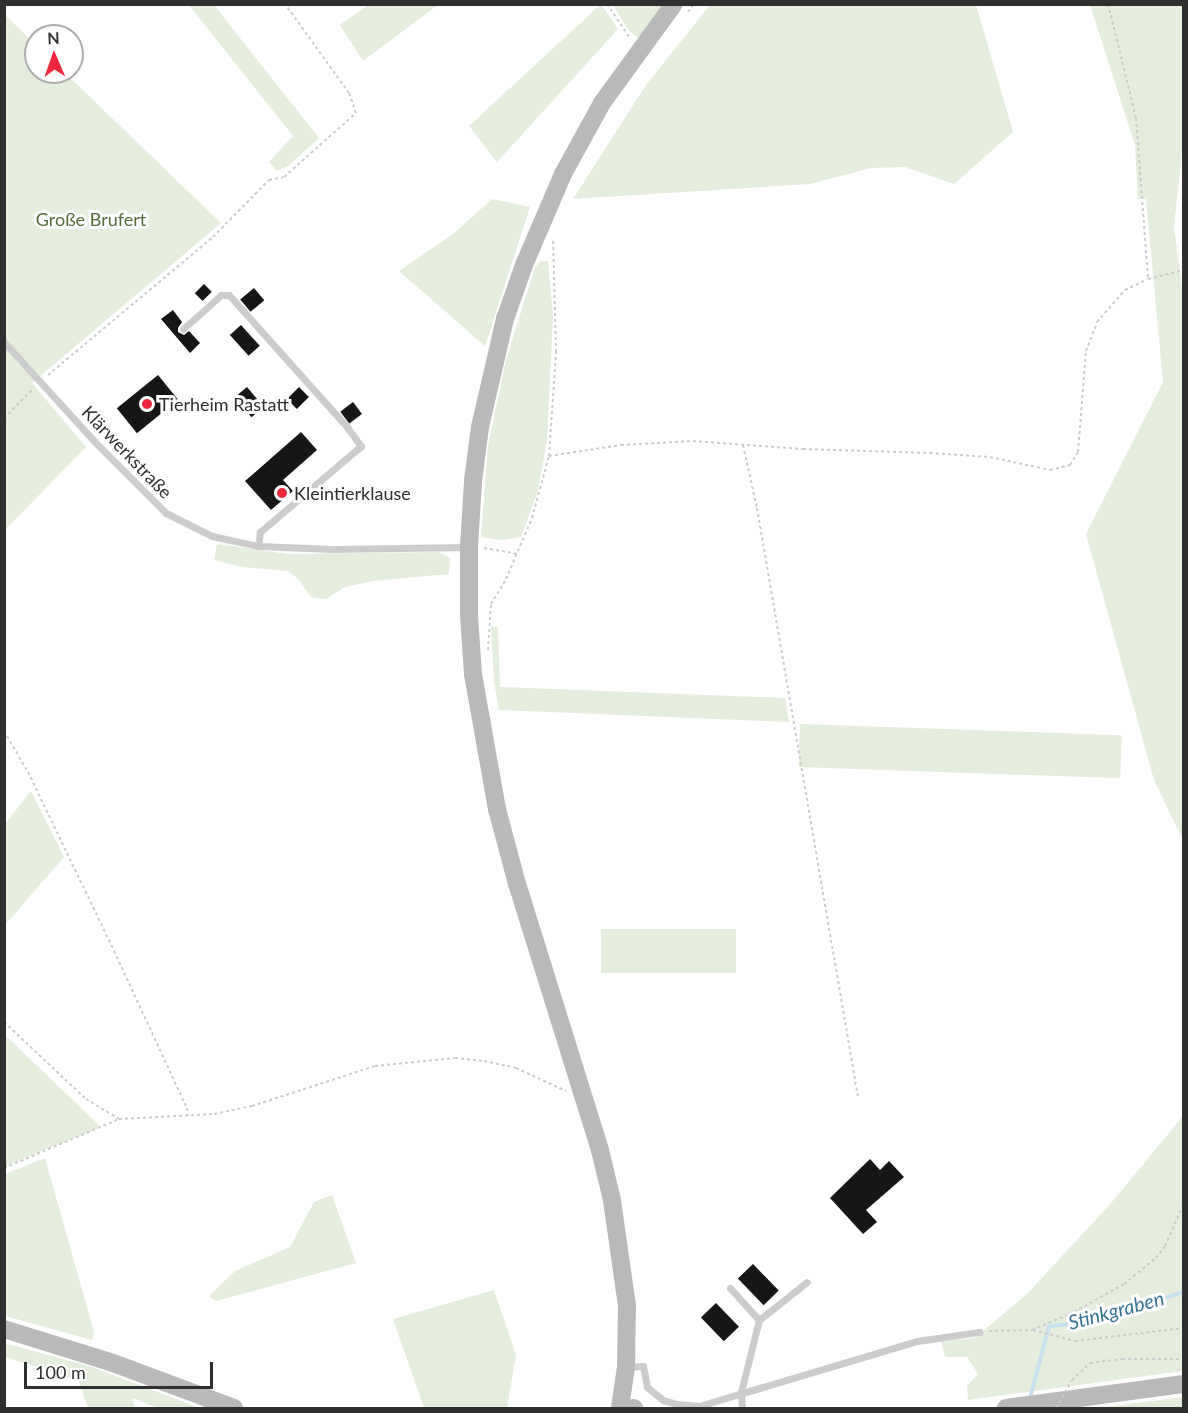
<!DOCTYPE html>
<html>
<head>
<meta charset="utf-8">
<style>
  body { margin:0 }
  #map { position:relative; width:1188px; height:1413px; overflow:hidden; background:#fff; font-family:Lato,sans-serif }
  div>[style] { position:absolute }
  .green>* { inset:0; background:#e5eddc; transform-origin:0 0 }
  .stream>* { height:4px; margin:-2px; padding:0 2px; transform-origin:2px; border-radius:2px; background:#c7e0ee }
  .building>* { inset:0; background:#161616; transform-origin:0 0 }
  .path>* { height:2px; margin-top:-1px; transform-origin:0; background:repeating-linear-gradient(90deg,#ccc 0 3px,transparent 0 6px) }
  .lane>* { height:7px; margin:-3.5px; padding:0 3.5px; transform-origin:3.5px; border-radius:3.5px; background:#ccc }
  .secondary>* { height:18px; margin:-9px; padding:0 9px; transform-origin:9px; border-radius:9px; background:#b9b9b9 }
  .path-bridge>* { height:2px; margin-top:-1px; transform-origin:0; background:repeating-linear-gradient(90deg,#ccc 0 3px,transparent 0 6px) }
  .dots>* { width:16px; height:16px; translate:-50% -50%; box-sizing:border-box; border:3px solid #fff; border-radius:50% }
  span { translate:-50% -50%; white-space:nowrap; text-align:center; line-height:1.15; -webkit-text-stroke:6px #fff; paint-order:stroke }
  .park-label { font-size:18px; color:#536d39 }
  .poi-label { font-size:18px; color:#2f2f2f }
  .left { translate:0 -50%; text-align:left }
  .street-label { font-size:18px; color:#2f2f2f }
  .water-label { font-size:20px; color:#387496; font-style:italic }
  .frame { position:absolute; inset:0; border:6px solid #2f2f2f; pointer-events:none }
  .north { position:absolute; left:24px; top:24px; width:60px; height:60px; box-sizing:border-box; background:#fff; border:2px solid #acacac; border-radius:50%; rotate:358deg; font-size:16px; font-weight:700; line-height:24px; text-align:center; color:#2f2f2f }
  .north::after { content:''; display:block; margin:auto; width:21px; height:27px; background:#ef273c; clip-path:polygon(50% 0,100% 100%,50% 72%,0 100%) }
  .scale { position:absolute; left:24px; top:1362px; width:189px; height:27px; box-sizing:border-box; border:3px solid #2f2f2f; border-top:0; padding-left:8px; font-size:18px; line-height:21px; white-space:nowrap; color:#2f2f2f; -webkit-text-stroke:4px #fff; paint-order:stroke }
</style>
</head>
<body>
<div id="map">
  <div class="green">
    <i style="clip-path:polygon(601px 4px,618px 29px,497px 162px,469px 126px)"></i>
    <i style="clip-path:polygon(189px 5px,214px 5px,319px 138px,288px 166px,277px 171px,269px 162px,293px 136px)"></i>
    <i style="clip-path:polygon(368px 5px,368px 4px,438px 5px,363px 61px,340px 25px)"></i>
    <i style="clip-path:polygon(613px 5px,664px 5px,638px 38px,629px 31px)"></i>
    <i style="clip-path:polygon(710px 5px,976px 5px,1013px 132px,954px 184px,905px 167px,871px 168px,810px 184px,573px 199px,646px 85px)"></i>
    <i style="clip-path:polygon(1090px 5px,1183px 5px,1184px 134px,1174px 226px,1184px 302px,1183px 840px,1154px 780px,1086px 534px,1163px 382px,1146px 199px,1138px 199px,1135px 145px)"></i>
    <i style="clip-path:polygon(4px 14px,36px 45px,36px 72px,64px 72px,221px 223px,32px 383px,86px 447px,5px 530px,4px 408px,7px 407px,4px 400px)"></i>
    <i style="clip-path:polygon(492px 199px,530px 207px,485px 346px,399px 271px,453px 234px)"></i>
    <i style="clip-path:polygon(541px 261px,548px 261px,553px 316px,547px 440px,538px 491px,521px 537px,501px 540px,481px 537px,488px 445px,506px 360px,535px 267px)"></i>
    <i style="clip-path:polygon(217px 544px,287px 554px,438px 552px,450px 558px,449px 574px,373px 581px,345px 587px,326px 599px,311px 597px,299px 580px,288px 571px,242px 567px,214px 560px)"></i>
    <i style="clip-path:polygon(491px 626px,498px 627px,500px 687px,785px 698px,789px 722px,499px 710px,494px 682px)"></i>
    <i style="left:800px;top:724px;width:322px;height:43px;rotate:2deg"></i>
    <i style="clip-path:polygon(31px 791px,64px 857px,5px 925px,5px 824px)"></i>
    <i style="left:601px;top:929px;width:135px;height:44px"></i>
    <i style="clip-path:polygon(4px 1035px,5px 1035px,101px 1127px,5px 1166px)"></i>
    <i style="clip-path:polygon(1183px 1116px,1183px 1371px,968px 1400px,967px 1386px,978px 1374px,967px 1357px,945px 1357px,941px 1341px,975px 1338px,1028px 1293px,1112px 1202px)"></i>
    <i style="clip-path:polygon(45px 1158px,94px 1332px,92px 1340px,5px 1316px,5px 1174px)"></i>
    <i style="clip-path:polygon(332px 1195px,356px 1263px,216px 1301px,209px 1296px,235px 1271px,290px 1247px,314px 1202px)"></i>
    <i style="clip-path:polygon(494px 1290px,516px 1355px,507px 1408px,424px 1408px,393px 1319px)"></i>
    <i style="clip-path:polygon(4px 1343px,92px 1367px,200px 1408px,159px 1408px,132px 1398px,135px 1408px,88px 1408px,78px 1380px,5px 1357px)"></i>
    <i style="clip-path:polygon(1183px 1397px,1183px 1408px,1097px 1408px)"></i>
  </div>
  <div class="stream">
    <i style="left:1030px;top:1398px;width:74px;rotate:-75.2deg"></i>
    <i style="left:1049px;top:1326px;width:35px;rotate:-5deg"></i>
    <i style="left:1084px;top:1323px;width:105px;rotate:-17.2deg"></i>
  </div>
  <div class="building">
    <i style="left:204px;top:284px;width:11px;height:13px;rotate:45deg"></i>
    <i style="left:254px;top:288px;width:16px;height:18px;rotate:50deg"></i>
    <i style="clip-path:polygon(173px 310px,182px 322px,178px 328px,178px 332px,184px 335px,189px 331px,200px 343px,190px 353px,161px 319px)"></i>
    <i style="left:241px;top:325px;width:28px;height:15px;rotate:48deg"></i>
    <i style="left:158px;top:375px;width:32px;height:53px;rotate:51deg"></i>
    <i style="left:247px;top:387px;width:26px;height:16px;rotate:50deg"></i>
    <i style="left:299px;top:387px;width:14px;height:17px;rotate:45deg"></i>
    <i style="left:353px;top:402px;width:15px;height:16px;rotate:53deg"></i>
    <i style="clip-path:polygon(301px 432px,317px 450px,283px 480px,293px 491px,271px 510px,245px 481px)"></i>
    <i style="clip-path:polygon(870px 1159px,880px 1170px,889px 1161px,904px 1177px,866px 1210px,877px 1222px,863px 1234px,830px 1198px)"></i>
    <i style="left:753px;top:1264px;width:37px;height:21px;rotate:46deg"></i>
    <i style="left:716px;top:1303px;width:33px;height:21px;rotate:46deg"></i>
  </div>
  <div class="path">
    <i style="left:607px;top:4px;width:41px;rotate:55.9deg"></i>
    <i style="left:1108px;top:4px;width:117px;rotate:76.2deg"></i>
    <i style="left:1136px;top:118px;width:161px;rotate:85.7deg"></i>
    <i style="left:688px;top:12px;width:10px;rotate:-53deg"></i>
    <i style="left:48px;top:375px;width:215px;rotate:-39.9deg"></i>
    <i style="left:213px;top:237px;width:80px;rotate:-45.5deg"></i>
    <i style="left:269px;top:180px;width:15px;rotate:-11deg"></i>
    <i style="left:284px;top:177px;width:96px;rotate:-41.6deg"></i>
    <i style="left:356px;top:113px;width:21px;rotate:-109deg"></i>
    <i style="left:349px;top:93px;width:110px;rotate:-125.7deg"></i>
    <i style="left:4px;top:418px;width:41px;rotate:-45deg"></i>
    <i style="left:743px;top:445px;width:65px;rotate:77.5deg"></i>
    <i style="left:757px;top:508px;width:598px;rotate:80.27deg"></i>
    <i style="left:549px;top:456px;width:73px;rotate:-8.7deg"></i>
    <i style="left:621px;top:445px;width:72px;rotate:-3.2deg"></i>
    <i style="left:693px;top:441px;width:110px;rotate:4.2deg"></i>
    <i style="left:803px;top:449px;width:127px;rotate:1.8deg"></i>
    <i style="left:930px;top:453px;width:60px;rotate:3.8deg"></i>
    <i style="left:990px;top:457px;width:61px;rotate:12.2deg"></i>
    <i style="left:1050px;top:470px;width:21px;rotate:-14deg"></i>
    <i style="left:1070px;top:465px;width:15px;rotate:-58deg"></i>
    <i style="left:1078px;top:452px;width:101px;rotate:-85.5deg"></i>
    <i style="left:1086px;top:351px;width:31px;rotate:-69deg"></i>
    <i style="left:1097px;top:322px;width:43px;rotate:-48.8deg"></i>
    <i style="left:1125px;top:290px;width:25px;rotate:-26deg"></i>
    <i style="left:1148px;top:279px;width:37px;rotate:-14deg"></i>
    <i style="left:484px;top:548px;width:34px;rotate:10deg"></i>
    <i style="left:488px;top:650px;width:46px;rotate:-86.3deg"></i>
    <i style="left:491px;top:604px;width:29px;rotate:-59deg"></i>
    <i style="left:506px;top:579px;width:66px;rotate:-66.9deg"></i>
    <i style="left:532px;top:518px;width:64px;rotate:-74.7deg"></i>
    <i style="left:549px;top:456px;width:104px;rotate:-86.1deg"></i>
    <i style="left:556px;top:352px;width:113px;rotate:-91.5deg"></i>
    <i style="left:4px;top:731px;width:48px;rotate:59.7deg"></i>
    <i style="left:28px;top:772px;width:199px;rotate:64.3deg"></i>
    <i style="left:114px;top:951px;width:173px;rotate:65.1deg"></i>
    <i style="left:187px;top:1108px;width:8px;rotate:83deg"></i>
    <i style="left:4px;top:1022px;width:112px;rotate:43.2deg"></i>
    <i style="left:86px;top:1099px;width:39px;rotate:31deg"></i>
    <i style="left:4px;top:1168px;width:125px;rotate:-23.1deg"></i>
    <i style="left:119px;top:1119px;width:95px;rotate:-3deg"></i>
    <i style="left:214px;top:1114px;width:39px;rotate:-12deg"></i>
    <i style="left:252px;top:1106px;width:129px;rotate:-18deg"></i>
    <i style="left:375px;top:1066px;width:80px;rotate:-5.7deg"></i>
    <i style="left:455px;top:1058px;width:29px;rotate:6deg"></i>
    <i style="left:484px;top:1061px;width:33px;rotate:12deg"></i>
    <i style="left:516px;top:1068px;width:55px;rotate:24.7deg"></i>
    <i style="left:1033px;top:1330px;width:43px;rotate:14.7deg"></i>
    <i style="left:1075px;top:1341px;width:110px;rotate:-6.8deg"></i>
    <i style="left:989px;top:1331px;width:43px;rotate:-1.3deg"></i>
    <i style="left:1032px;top:1330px;width:46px;rotate:-23.2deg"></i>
    <i style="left:1074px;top:1312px;width:57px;rotate:-29.2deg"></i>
    <i style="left:1124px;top:1284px;width:41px;rotate:-39.1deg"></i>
    <i style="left:1156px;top:1258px;width:15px;rotate:-53deg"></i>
    <i style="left:1165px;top:1246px;width:47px;rotate:-66.2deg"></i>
    <i style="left:1072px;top:1380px;width:25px;rotate:-43deg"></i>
    <i style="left:1090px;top:1363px;width:32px;rotate:-7deg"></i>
    <i style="left:1122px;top:1359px;width:62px"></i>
  </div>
  <div class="lane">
    <i style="left:183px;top:329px;width:51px;rotate:-41.8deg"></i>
    <i style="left:221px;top:295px;width:8px"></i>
    <i style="left:229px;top:295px;width:177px;rotate:48.2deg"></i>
    <i style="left:347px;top:427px;width:24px;rotate:54deg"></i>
    <i style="left:361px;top:446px;width:133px;rotate:139.6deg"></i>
    <i style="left:260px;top:532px;width:14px;rotate:98deg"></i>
    <i style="left:4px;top:342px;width:135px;rotate:47.7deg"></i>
    <i style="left:95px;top:442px;width:100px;rotate:45deg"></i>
    <i style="left:166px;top:513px;width:51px;rotate:26.6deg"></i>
    <i style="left:212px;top:536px;width:47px;rotate:12.3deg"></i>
    <i style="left:258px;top:546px;width:74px;rotate:2.3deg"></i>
    <i style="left:332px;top:549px;width:137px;rotate:-0.8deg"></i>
    <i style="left:730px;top:1288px;width:43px;rotate:47.8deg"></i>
    <i style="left:628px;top:1367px;width:15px;rotate:-4deg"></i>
    <i style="left:643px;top:1366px;width:21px;rotate:79deg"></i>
    <i style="left:647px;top:1387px;width:21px;rotate:39deg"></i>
    <i style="left:663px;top:1400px;width:15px;rotate:16deg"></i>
    <i style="left:677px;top:1404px;width:22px;rotate:5deg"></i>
    <i style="left:699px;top:1406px;width:227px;rotate:-16.6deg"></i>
    <i style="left:917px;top:1341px;width:63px;rotate:-8.3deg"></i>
    <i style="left:742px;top:1408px;width:16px;rotate:-94deg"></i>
    <i style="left:741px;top:1392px;width:74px;rotate:-76deg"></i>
    <i style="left:759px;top:1320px;width:61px;rotate:-38.4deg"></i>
  </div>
  <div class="secondary">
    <i style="left:4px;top:1329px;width:114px;rotate:17.3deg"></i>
    <i style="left:113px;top:1363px;width:129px;rotate:20.4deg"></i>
    <i style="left:620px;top:1408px;width:41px;rotate:-81.7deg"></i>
    <i style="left:626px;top:1367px;width:61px;rotate:-89.1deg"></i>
    <i style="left:627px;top:1306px;width:107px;rotate:-98.1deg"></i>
    <i style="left:612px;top:1200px;width:51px;rotate:-103.5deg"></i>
    <i style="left:600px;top:1150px;width:279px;rotate:-107.3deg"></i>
    <i style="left:517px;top:884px;width:78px;rotate:-104.9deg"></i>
    <i style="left:497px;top:809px;width:137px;rotate:-100.1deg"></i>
    <i style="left:473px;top:674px;width:59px;rotate:-93.9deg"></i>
    <i style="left:469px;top:615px;width:68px;rotate:-90deg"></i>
    <i style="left:469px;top:547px;width:66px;rotate:-86.5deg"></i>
    <i style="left:473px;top:481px;width:54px;rotate:-82.6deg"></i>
    <i style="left:480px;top:427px;width:111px;rotate:-77deg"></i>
    <i style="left:505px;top:319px;width:57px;rotate:-70.6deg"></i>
    <i style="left:524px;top:265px;width:99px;rotate:-66.8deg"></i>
    <i style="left:563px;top:174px;width:81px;rotate:-61.2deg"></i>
    <i style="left:602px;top:103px;width:122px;rotate:-54deg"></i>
    <i style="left:633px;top:1408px;width:1px"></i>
    <i style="left:1006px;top:1408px;width:180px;rotate:-7.7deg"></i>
  </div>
  <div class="path-bridge">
    <i style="left:1056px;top:1408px;width:32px;rotate:-60deg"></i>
  </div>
  <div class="dots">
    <i style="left:147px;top:404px;background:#ef273c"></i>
    <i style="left:282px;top:493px;background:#ef273c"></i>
  </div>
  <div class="park-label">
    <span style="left:91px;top:219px">Große Brufert</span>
  </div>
  <div class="poi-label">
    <span class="left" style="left:159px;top:404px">Tierheim Rastatt</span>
    <span class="left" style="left:294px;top:493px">Kleintierklause</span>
  </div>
  <div class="street-label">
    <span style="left:127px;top:452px;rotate:46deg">Klärwerkstraße</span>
  </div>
  <div class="water-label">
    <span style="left:1116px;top:1310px;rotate:-15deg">Stinkgraben</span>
  </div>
  <div class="frame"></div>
  <div class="north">N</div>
  <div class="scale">100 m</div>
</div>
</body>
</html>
